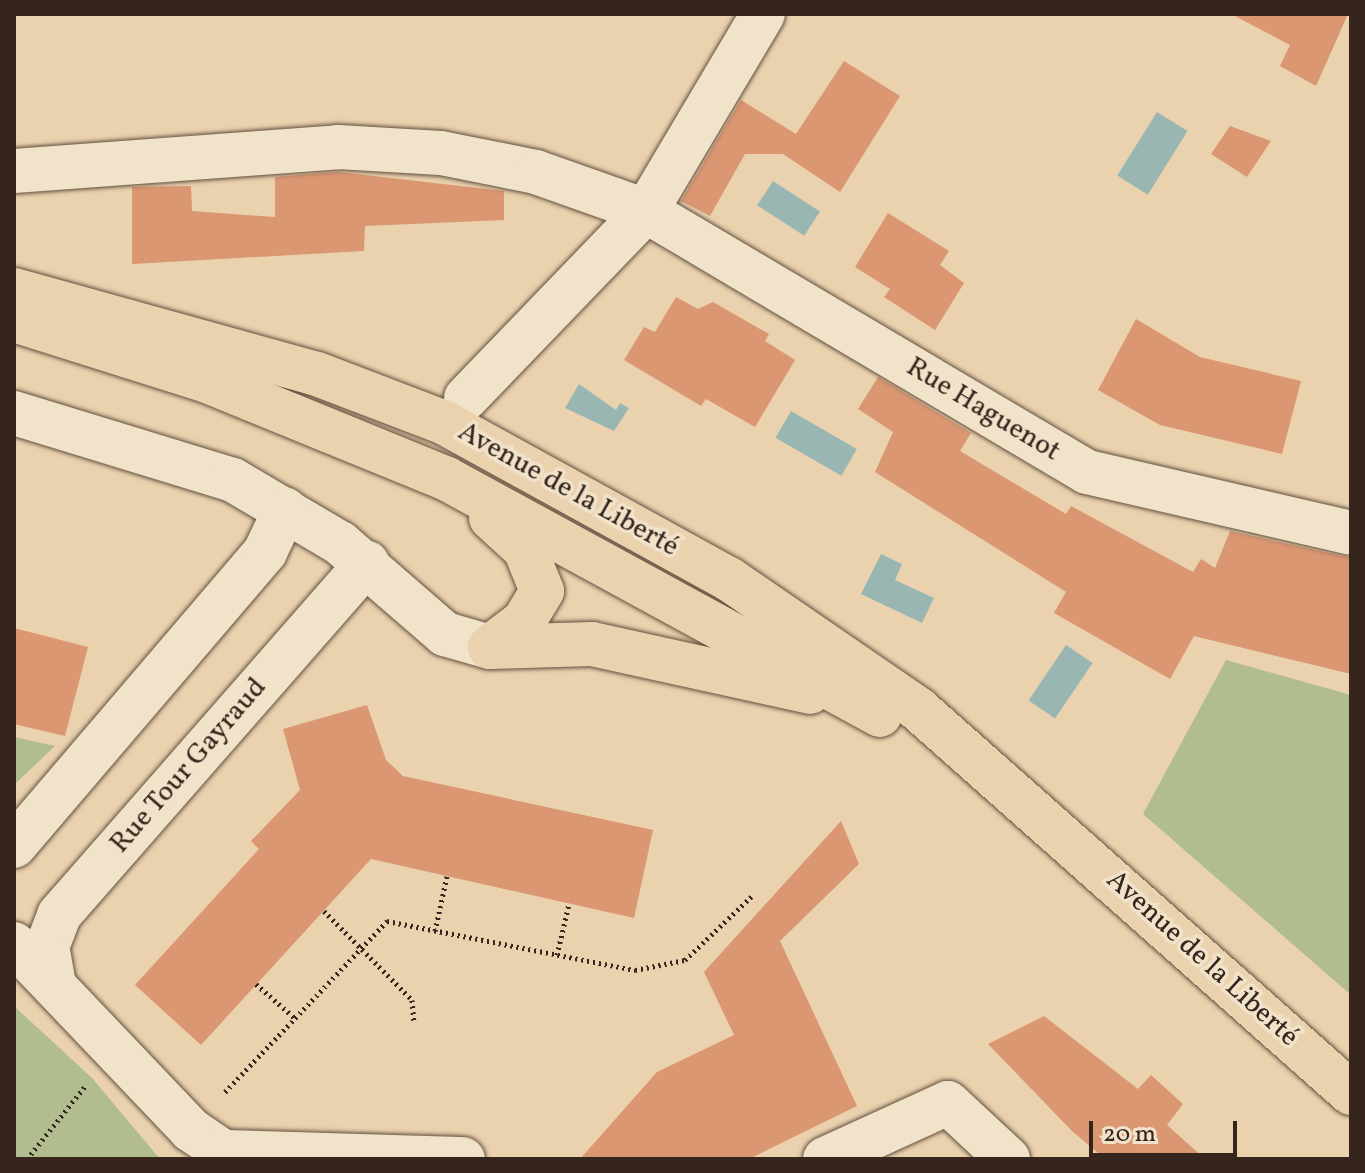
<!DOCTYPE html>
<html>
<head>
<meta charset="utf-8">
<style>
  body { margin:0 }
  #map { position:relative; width:1365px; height:1173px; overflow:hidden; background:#ead2ae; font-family:Vollkorn,serif }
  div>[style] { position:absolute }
  .green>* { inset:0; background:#b1bd8e }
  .water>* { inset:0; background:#9ab6b3; transform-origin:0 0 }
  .building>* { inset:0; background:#db9672 }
  .path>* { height:5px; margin-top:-2.5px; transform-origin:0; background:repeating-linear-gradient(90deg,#36251c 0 2px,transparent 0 6px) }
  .roads { filter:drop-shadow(0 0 2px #635040) drop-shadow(0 0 2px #635040) }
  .minor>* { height:44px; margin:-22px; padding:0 22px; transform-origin:22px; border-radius:22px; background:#f1e2ca }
  .primary>* { height:44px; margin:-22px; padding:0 22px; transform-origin:22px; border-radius:22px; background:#ead2ae }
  span { translate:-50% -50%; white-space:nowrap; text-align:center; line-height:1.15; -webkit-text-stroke:7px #f1e2ca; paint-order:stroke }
  .street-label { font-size:28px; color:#36251c }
  .frame { position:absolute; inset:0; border:16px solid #36251c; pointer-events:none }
  .scale { position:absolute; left:1089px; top:1121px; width:148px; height:36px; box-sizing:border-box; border:4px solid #36251c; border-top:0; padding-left:10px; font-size:24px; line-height:28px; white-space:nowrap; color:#36251c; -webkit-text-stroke:6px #f1e2ca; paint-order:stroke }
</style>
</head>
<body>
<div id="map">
  <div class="green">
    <i style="clip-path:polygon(1226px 660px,1351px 695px,1351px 995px,1143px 814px)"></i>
    <i style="clip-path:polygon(14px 737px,55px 746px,14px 785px)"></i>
    <i style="clip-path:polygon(14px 1006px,92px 1078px,160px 1159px,14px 1159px)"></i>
  </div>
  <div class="water">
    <i style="left:1157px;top:112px;width:36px;height:75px;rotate:32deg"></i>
    <i style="left:773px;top:181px;width:56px;height:29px;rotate:33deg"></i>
    <i style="clip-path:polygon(579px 384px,616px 410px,620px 403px,629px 408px,614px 431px,565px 408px)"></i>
    <i style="left:791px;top:411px;width:76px;height:31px;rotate:30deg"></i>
    <i style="clip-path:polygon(881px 554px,902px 564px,895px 580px,934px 598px,922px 623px,861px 594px)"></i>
    <i style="left:1066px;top:645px;width:32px;height:67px;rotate:34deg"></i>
  </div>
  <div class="building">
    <i style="clip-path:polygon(1231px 14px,1348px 14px,1316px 86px,1280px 66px,1290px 45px)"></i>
    <i style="clip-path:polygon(844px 61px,900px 96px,840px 192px,783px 154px,745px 154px,710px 216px,681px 201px,741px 100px,796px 134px)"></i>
    <i style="clip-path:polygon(1230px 126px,1271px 141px,1247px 177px,1211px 154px)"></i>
    <i style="clip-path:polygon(338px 172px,504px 191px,504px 220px,365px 226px,364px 251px,132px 264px,132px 187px,191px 186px,192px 211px,275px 217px,275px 177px)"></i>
    <i style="clip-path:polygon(888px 213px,949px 251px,940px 265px,964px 283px,935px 330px,884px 297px,890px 289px,855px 267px)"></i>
    <i style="clip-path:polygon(676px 297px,698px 309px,713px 302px,769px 334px,765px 341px,795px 360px,755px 427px,706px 399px,701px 406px,624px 360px,644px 327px,655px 332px)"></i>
    <i style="clip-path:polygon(1136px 319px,1200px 357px,1301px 381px,1282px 454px,1160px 425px,1098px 390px)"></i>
    <i style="clip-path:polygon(878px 377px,971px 433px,960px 451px,1066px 514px,1071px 506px,1193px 572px,1201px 559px,1215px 568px,1230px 531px,1351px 558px,1351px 674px,1194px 636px,1170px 679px,1054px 613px,1066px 592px,875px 472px,893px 432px,858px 409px)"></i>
    <i style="clip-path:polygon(14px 628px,88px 647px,65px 736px,14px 724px)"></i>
    <i style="clip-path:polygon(367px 705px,386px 760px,403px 776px,653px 830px,634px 918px,371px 859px,201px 1045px,135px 985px,259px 849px,251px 841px,300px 790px,283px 729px)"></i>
    <i style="clip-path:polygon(841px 821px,859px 864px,780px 941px,857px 1106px,749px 1159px,580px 1159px,657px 1072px,734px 1035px,704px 972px)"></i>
    <i style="clip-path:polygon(1044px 1016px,1138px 1089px,1151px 1075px,1183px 1104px,1167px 1125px,1205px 1159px,1105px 1159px,1072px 1131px,988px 1044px)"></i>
  </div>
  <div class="path">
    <i style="left:324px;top:911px;width:125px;rotate:45.3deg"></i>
    <i style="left:412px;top:1000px;width:21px;rotate:85deg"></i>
    <i style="left:435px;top:931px;width:56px;rotate:-77.7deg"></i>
    <i style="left:557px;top:955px;width:52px;rotate:-76.8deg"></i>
    <i style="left:256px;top:984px;width:53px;rotate:41.2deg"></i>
    <i style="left:225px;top:1092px;width:236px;rotate:-46.5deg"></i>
    <i style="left:387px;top:921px;width:253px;rotate:11.2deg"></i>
    <i style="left:635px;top:970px;width:51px;rotate:-11.3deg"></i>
    <i style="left:685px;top:960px;width:94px;rotate:-43.7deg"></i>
    <i style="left:27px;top:1159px;width:95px;rotate:-51.4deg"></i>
  </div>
  <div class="roads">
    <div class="minor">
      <i style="left:14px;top:171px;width:325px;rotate:-4.2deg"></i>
      <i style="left:338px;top:147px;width:103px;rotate:3.3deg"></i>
      <i style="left:441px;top:153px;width:97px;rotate:11.3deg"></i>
      <i style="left:536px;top:172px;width:117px;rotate:19.5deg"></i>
      <i style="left:646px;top:211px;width:512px;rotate:30.62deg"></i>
      <i style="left:1087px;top:472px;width:271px;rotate:13deg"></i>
      <i style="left:466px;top:398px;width:260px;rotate:-46.1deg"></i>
      <i style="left:646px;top:211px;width:229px;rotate:-59.3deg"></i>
      <i style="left:14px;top:413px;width:229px;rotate:17deg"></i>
      <i style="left:233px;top:480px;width:124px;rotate:30.5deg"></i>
      <i style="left:340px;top:543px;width:139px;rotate:40.9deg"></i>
      <i style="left:445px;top:634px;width:47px;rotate:16.1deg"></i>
      <i style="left:14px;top:846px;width:387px;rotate:-49.5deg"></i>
      <i style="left:265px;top:552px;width:47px;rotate:-64.5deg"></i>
      <i style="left:14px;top:944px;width:257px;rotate:46.4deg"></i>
      <i style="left:191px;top:1130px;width:40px;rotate:34deg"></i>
      <i style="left:224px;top:1152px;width:239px;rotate:1.7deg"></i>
      <i style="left:54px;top:985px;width:39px;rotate:-100deg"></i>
      <i style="left:47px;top:947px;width:34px;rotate:-69deg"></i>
      <i style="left:59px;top:915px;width:468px;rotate:-48.8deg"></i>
      <i style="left:825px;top:1159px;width:135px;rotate:-24.5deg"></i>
      <i style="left:948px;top:1103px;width:82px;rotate:43deg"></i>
    </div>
    <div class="primary">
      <i style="left:14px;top:290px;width:314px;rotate:15.5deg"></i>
      <i style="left:317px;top:374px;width:137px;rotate:20.9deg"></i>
      <i style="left:445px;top:423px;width:324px;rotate:28.8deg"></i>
      <i style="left:729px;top:579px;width:229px;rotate:34.5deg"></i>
      <i style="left:918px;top:709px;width:579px;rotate:41.57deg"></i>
      <i style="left:14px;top:320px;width:202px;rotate:17.5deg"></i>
      <i style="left:207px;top:381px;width:259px;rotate:22.2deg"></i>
      <i style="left:447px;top:479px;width:493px;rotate:28.6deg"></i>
      <i style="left:490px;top:647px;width:102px;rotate:-1.7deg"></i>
      <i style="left:592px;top:644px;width:223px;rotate:12.4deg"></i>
      <i style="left:490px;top:647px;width:43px;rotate:-37.4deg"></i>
      <i style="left:524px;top:621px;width:35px;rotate:-59deg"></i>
      <i style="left:542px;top:591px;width:45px;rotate:-112deg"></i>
      <i style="left:525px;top:549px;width:46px;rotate:-137.6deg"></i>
    </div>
  </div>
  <div class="street-label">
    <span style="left:983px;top:410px;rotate:31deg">Rue Haguenot</span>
    <span style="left:568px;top:490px;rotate:29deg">Avenue de la Liberté</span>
    <span style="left:189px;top:766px;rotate:-49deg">Rue Tour Gayraud</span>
    <span style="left:1202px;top:959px;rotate:42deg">Avenue de la Liberté</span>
  </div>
  <div class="frame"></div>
  <div class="scale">20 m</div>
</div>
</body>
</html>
